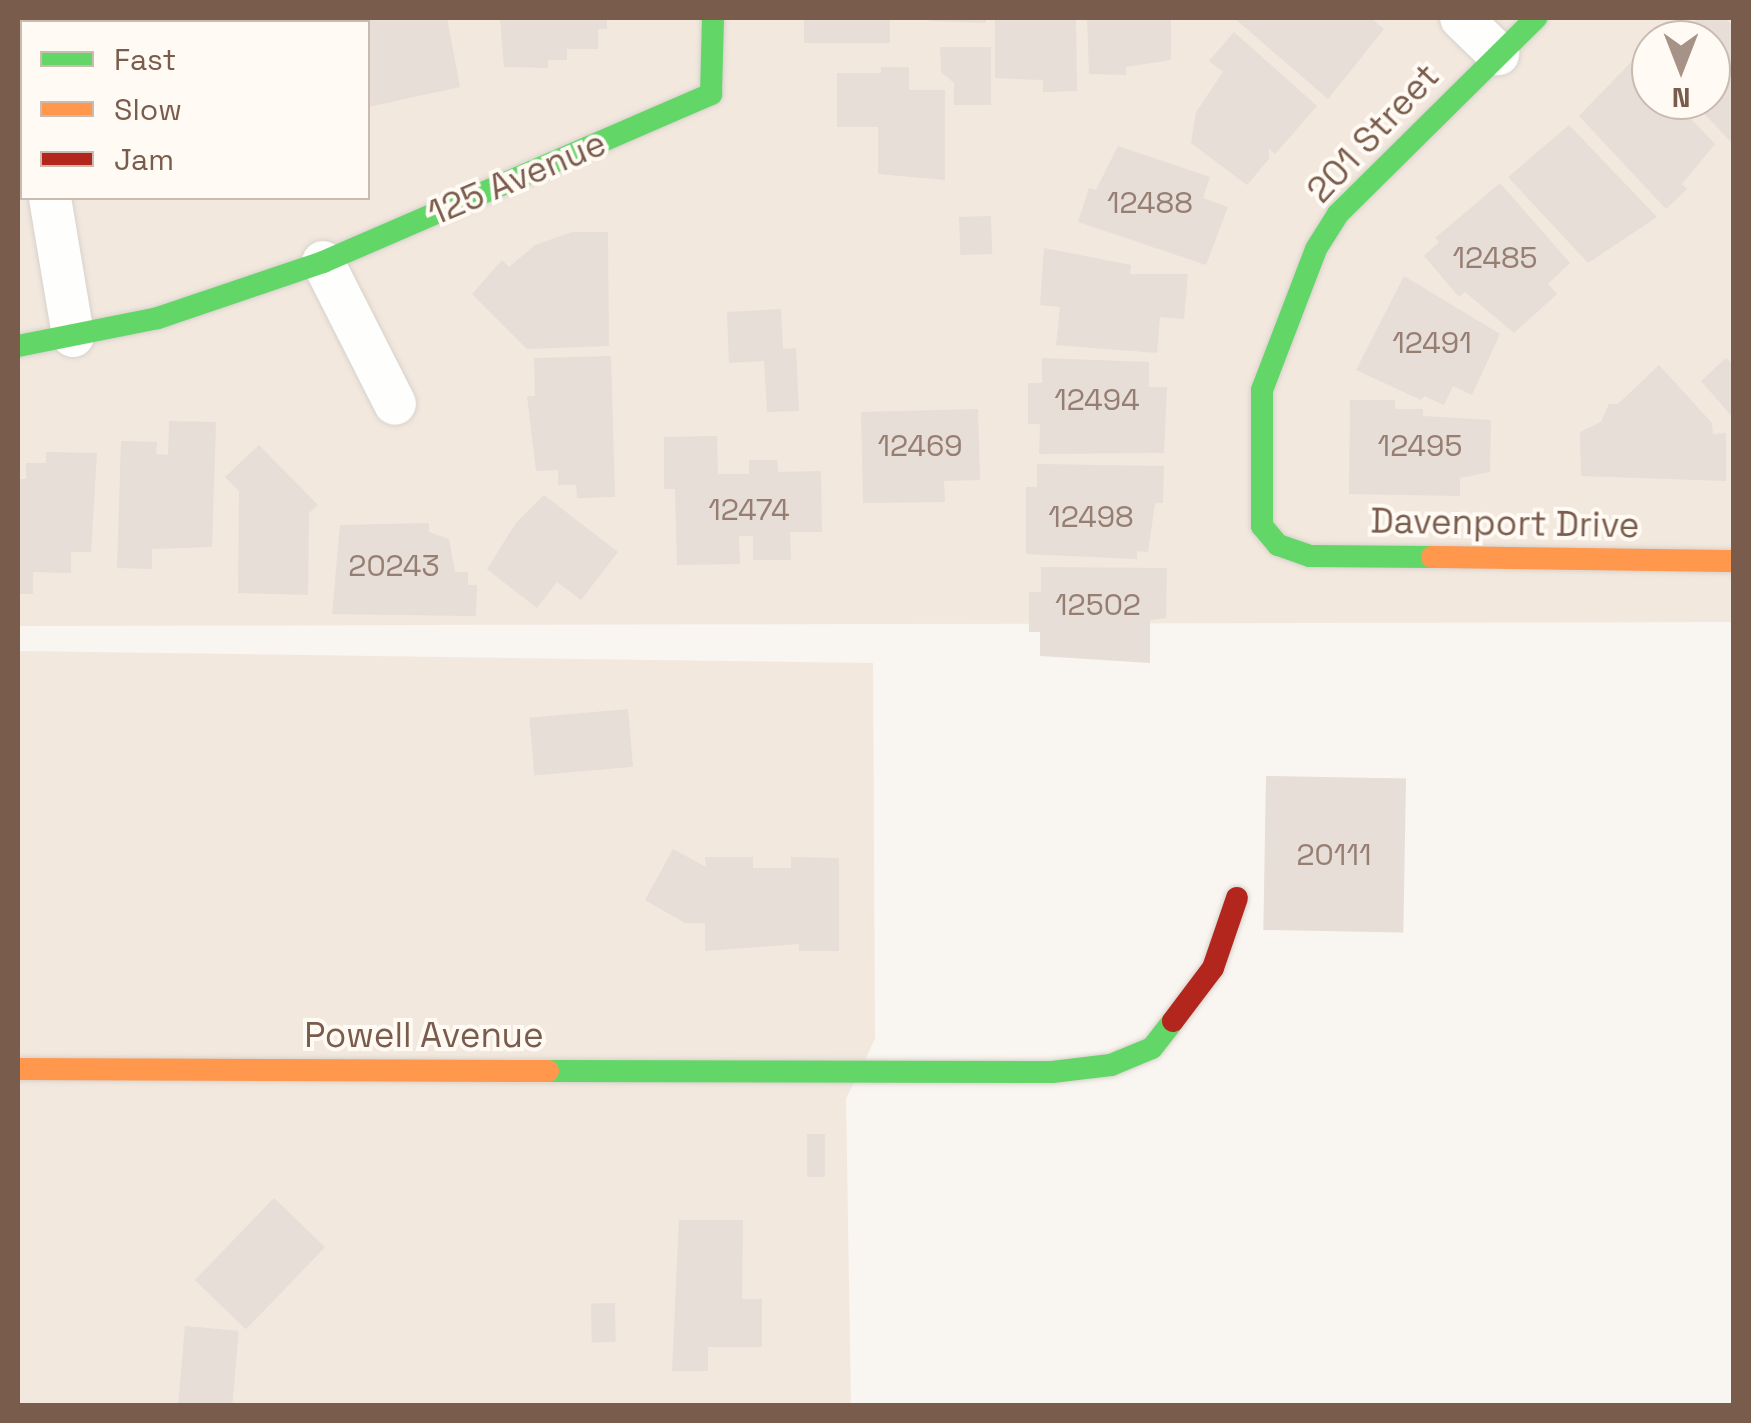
<!DOCTYPE html>
<html>
<head>
<meta charset="utf-8">
<style>
  body { margin:0 }
  #map { position:relative; width:1751px; height:1423px; overflow:hidden; background:#f9f5f0; font-family:"Space Grotesk",sans-serif }
  div>[style] { position:absolute }
  .residential>* { inset:0; background:#f2e8de }
  .building>* { inset:0; background:#e6ded7; transform-origin:0 0 }
  .roads { filter:drop-shadow(0 0 2px #d7d1cb) drop-shadow(0 0 2px #d7d1cb) }
  .street>* { height:42px; margin:-21px; padding:0 21px; transform-origin:21px; border-radius:21px; background:#fefefd }
  .fast>* { height:22px; margin:-11px; padding:0 11px; transform-origin:11px; border-radius:11px; background:#63d668 }
  .slow>* { height:22px; margin:-11px; padding:0 11px; transform-origin:11px; border-radius:11px; background:#ff974d }
  .jam>* { height:22px; margin:-11px; padding:0 11px; transform-origin:11px; border-radius:11px; background:#b3261e }
  span { translate:-50% -50%; white-space:nowrap; text-align:center; line-height:1.15; -webkit-text-stroke:8px #fffaf3; paint-order:stroke }
  .number-label { font-size:30px; color:#977e72 }
  .number-label span { -webkit-text-stroke-width:0 }
  .street-label { font-size:35px; color:#7a5c4d }
  .frame { position:absolute; inset:0; border:20px solid #7a5c4d; pointer-events:none }
  .legend { position:absolute; left:20px; top:20px; width:350px; height:180px; box-sizing:border-box; background:#fffaf3; border:2px solid #cabbb1; margin:0; padding:12px 18px; list-style:none; font-size:30px; color:#7a5c4d }
  .legend li { display:flex; align-items:center; gap:20px; height:50px }
  .legend b { width:50px; border:2px solid #cabbb1 }
  .north { position:absolute; left:1631px; top:20px; width:100px; height:100px; box-sizing:border-box; background:#fffaf3; border:2px solid #cabbb1; border-radius:50%; rotate:180deg; font-size:28px; font-weight:700; line-height:40px; text-align:center; color:#7a5c4d }
  .north::after { content:''; display:block; margin:auto; width:35px; height:45px; background:#a69286; clip-path:polygon(50% 0,100% 100%,50% 72%,0 100%) }
</style>
</head>
<body>
<div id="map">
  <div class="residential">
    <i style="clip-path:polygon(evenodd,18px 18px,1733px 18px,1733px 622px,18px 626px,18px 18px,22px 22px,368px 22px,368px 198px,22px 198px,22px 22px,18px 18px,1651px 40px,1711px 40px,1711px 100px,1651px 100px,1651px 40px)"></i>
    <i style="clip-path:polygon(18px 651px,873px 663px,875px 1039px,846px 1099px,851px 1405px,18px 1406px)"></i>
  </div>
  <div class="building">
    <i style="clip-path:polygon(174px 18px,234px 18px,176px 22px)"></i>
    <i style="clip-path:polygon(345px 18px,447px 18px,460px 87px,368px 107px,368px 22px)"></i>
    <i style="clip-path:polygon(500px 18px,607px 18px,607px 29px,598px 29px,598px 49px,567px 49px,567px 60px,548px 60px,548px 68px,504px 67px)"></i>
    <i style="left:804px;top:18px;width:86px;height:25px"></i>
    <i style="clip-path:polygon(929px 18px,986px 18px,986px 23px,929px 21px)"></i>
    <i style="clip-path:polygon(995px 18px,1076px 18px,1077px 91px,1043px 92px,1043px 80px,995px 78px)"></i>
    <i style="clip-path:polygon(1087px 18px,1171px 18px,1171px 60px,1126px 67px,1126px 75px,1089px 74px)"></i>
    <i style="clip-path:polygon(1234px 18px,1371px 18px,1384px 29px,1328px 99px)"></i>
    <i style="clip-path:polygon(1699px 18px,1725px 18px,1734px 27px,1734px 145px,1691px 100px,1711px 100px,1711px 40px,1670px 40px)"></i>
    <i style="clip-path:polygon(1234px 32px,1317px 106px,1275px 154px,1269px 149px,1269px 159px,1247px 185px,1191px 143px,1196px 112px,1223px 72px,1209px 61px)"></i>
    <i style="clip-path:polygon(940px 47px,991px 47px,991px 105px,954px 105px,954px 83px,941px 72px)"></i>
    <i style="clip-path:polygon(1635px 58px,1651px 76px,1651px 100px,1673px 100px,1715px 144px,1682px 184px,1687px 189px,1666px 209px,1579px 116px)"></i>
    <i style="clip-path:polygon(881px 67px,909px 67px,909px 90px,945px 90px,945px 180px,878px 174px,878px 127px,837px 127px,837px 73px,881px 73px)"></i>
    <i style="clip-path:polygon(1569px 125px,1657px 217px,1588px 263px,1508px 177px)"></i>
    <i style="clip-path:polygon(1118px 146px,1210px 177px,1203px 198px,1228px 207px,1206px 265px,1078px 222px,1089px 188px,1096px 190px)"></i>
    <i style="clip-path:polygon(1500px 183px,1570px 263px,1548px 284px,1557px 294px,1514px 333px,1465px 292px,1459px 297px,1424px 256px,1439px 242px,1435px 238px)"></i>
    <i style="left:991px;top:216px;width:38px;height:32px;rotate:88deg"></i>
    <i style="clip-path:polygon(572px 232px,608px 232px,609px 346px,527px 349px,472px 294px,502px 260px,509px 267px,535px 245px)"></i>
    <i style="clip-path:polygon(1044px 248px,1131px 265px,1130px 274px,1188px 274px,1184px 319px,1160px 317px,1157px 353px,1056px 345px,1060px 307px,1040px 305px)"></i>
    <i style="clip-path:polygon(1404px 276px,1500px 334px,1472px 395px,1453px 386px,1444px 405px,1424px 396px,1421px 400px,1356px 370px)"></i>
    <i style="clip-path:polygon(781px 309px,783px 349px,796px 348px,799px 411px,767px 412px,764px 361px,729px 363px,727px 312px)"></i>
    <i style="clip-path:polygon(611px 356px,615px 497px,577px 498px,576px 485px,558px 485px,558px 470px,536px 471px,527px 396px,535px 396px,534px 358px)"></i>
    <i style="clip-path:polygon(1042px 358px,1149px 362px,1149px 387px,1167px 387px,1164px 453px,1039px 454px,1040px 424px,1028px 424px,1028px 383px,1042px 383px)"></i>
    <i style="clip-path:polygon(1726px 358px,1734px 365px,1734px 419px,1701px 381px)"></i>
    <i style="clip-path:polygon(1659px 365px,1712px 423px,1713px 434px,1726px 433px,1726px 481px,1581px 476px,1580px 432px,1601px 422px,1609px 404px,1618px 404px)"></i>
    <i style="clip-path:polygon(1350px 400px,1395px 400px,1395px 409px,1423px 409px,1423px 416px,1491px 420px,1490px 472px,1460px 478px,1460px 496px,1349px 494px)"></i>
    <i style="clip-path:polygon(978px 409px,980px 480px,944px 481px,945px 502px,863px 503px,861px 412px)"></i>
    <i style="clip-path:polygon(169px 421px,216px 422px,212px 547px,152px 549px,152px 569px,117px 568px,121px 441px,157px 442px,156px 454px,168px 455px)"></i>
    <i style="clip-path:polygon(717px 436px,718px 474px,749px 474px,749px 460px,777px 460px,778px 472px,821px 471px,822px 532px,790px 532px,791px 560px,753px 560px,753px 536px,739px 536px,740px 564px,677px 565px,675px 489px,664px 489px,664px 437px)"></i>
    <i style="clip-path:polygon(259px 445px,318px 505px,309px 513px,308px 595px,238px 593px,239px 491px,225px 477px)"></i>
    <i style="clip-path:polygon(46px 452px,97px 453px,91px 552px,71px 552px,71px 573px,33px 572px,33px 594px,18px 594px,18px 479px,26px 479px,26px 463px,46px 463px)"></i>
    <i style="clip-path:polygon(1037px 464px,1164px 466px,1163px 503px,1155px 503px,1148px 552px,1137px 551px,1137px 559px,1026px 554px,1026px 487px,1037px 487px)"></i>
    <i style="clip-path:polygon(544px 495px,618px 552px,581px 600px,557px 582px,537px 608px,487px 569px,516px 523px)"></i>
    <i style="clip-path:polygon(429px 523px,429px 532px,449px 539px,455px 572px,468px 572px,468px 585px,477px 585px,476px 616px,332px 614px,340px 525px)"></i>
    <i style="clip-path:polygon(1041px 567px,1167px 568px,1166px 618px,1150px 620px,1150px 663px,1040px 656px,1040px 632px,1029px 632px,1029px 592px,1041px 592px)"></i>
    <i style="left:628px;top:709px;width:58px;height:99px;rotate:85deg"></i>
    <i style="left:1266px;top:776px;width:140px;height:154px;rotate:1deg"></i>
    <i style="clip-path:polygon(673px 849px,706px 867px,705px 857px,753px 857px,753px 868px,791px 868px,791px 857px,839px 858px,839px 951px,799px 951px,799px 944px,705px 951px,705px 923px,685px 923px,645px 900px)"></i>
    <i style="left:807px;top:1134px;width:18px;height:43px"></i>
    <i style="left:274px;top:1198px;width:71px;height:114px;rotate:44deg"></i>
    <i style="clip-path:polygon(679px 1220px,743px 1220px,742px 1299px,762px 1299px,762px 1347px,708px 1347px,708px 1371px,672px 1371px)"></i>
    <i style="left:615px;top:1303px;width:39px;height:24px;rotate:89deg"></i>
    <i style="left:185px;top:1326px;width:54px;height:81px;rotate:5deg"></i>
  </div>
  <div class="roads">
    <div class="street">
      <i style="left:1461px;top:18px;width:52px;rotate:44.2deg"></i>
      <i style="left:50px;top:198px;width:140px;rotate:80.5deg"></i>
      <i style="left:323px;top:262px;width:159px;rotate:63.1deg"></i>
    </div>
    <div class="fast">
      <i style="left:18px;top:346px;width:143px;rotate:-11.3deg"></i>
      <i style="left:158px;top:318px;width:174px;rotate:-18.7deg"></i>
      <i style="left:323px;top:262px;width:423px;rotate:-23.4deg"></i>
      <i style="left:711px;top:94px;width:76px;rotate:-88.5deg"></i>
      <i style="left:1432px;top:557px;width:122px;rotate:-179.5deg"></i>
      <i style="left:1310px;top:556px;width:34px;rotate:-161deg"></i>
      <i style="left:1278px;top:545px;width:25px;rotate:-130deg"></i>
      <i style="left:1262px;top:526px;width:136px;rotate:-90deg"></i>
      <i style="left:1262px;top:390px;width:151px;rotate:-69deg"></i>
      <i style="left:1316px;top:249px;width:41px;rotate:-57.8deg"></i>
      <i style="left:1338px;top:214px;width:279px;rotate:-44.7deg"></i>
      <i style="left:548px;top:1071px;width:504px;rotate:0.11deg"></i>
      <i style="left:1052px;top:1072px;width:59px;rotate:-6.8deg"></i>
      <i style="left:1111px;top:1065px;width:44px;rotate:-22.5deg"></i>
      <i style="left:1152px;top:1048px;width:34px;rotate:-52deg"></i>
    </div>
    <div class="slow">
      <i style="left:1432px;top:557px;width:302px;rotate:0.8deg"></i>
      <i style="left:18px;top:1069px;width:530px;rotate:0.22deg"></i>
    </div>
    <div class="jam">
      <i style="left:1173px;top:1021px;width:66px;rotate:-53deg"></i>
      <i style="left:1213px;top:968px;width:74px;rotate:-71.1deg"></i>
    </div>
  </div>
  <div class="number-label">
    <span style="left:1150px;top:203px">12488</span>
    <span style="left:1495px;top:258px">12485</span>
    <span style="left:1432px;top:343px">12491</span>
    <span style="left:1097px;top:400px">12494</span>
    <span style="left:920px;top:446px">12469</span>
    <span style="left:1420px;top:446px">12495</span>
    <span style="left:749px;top:510px">12474</span>
    <span style="left:1091px;top:517px">12498</span>
    <span style="left:394px;top:566px">20243</span>
    <span style="left:1098px;top:605px">12502</span>
    <span style="left:1334px;top:855px">20111</span>
  </div>
  <div class="street-label">
    <span style="left:1373px;top:133px;rotate:-47deg">201 Street</span>
    <span style="left:517px;top:178px;rotate:-23deg">125 Avenue</span>
    <span style="left:1505px;top:523px;rotate:1deg">Davenport Drive</span>
    <span style="left:424px;top:1035px">Powell Avenue</span>
  </div>
  <div class="frame"></div>
  <ul class="legend">
  <li><b style="height:12px;background:#63d668"></b>Fast</li>
  <li><b style="height:12px;background:#ff974d"></b>Slow</li>
  <li><b style="height:12px;background:#b3261e"></b>Jam</li>
  </ul>
  <div class="north">N</div>
</div>
</body>
</html>
